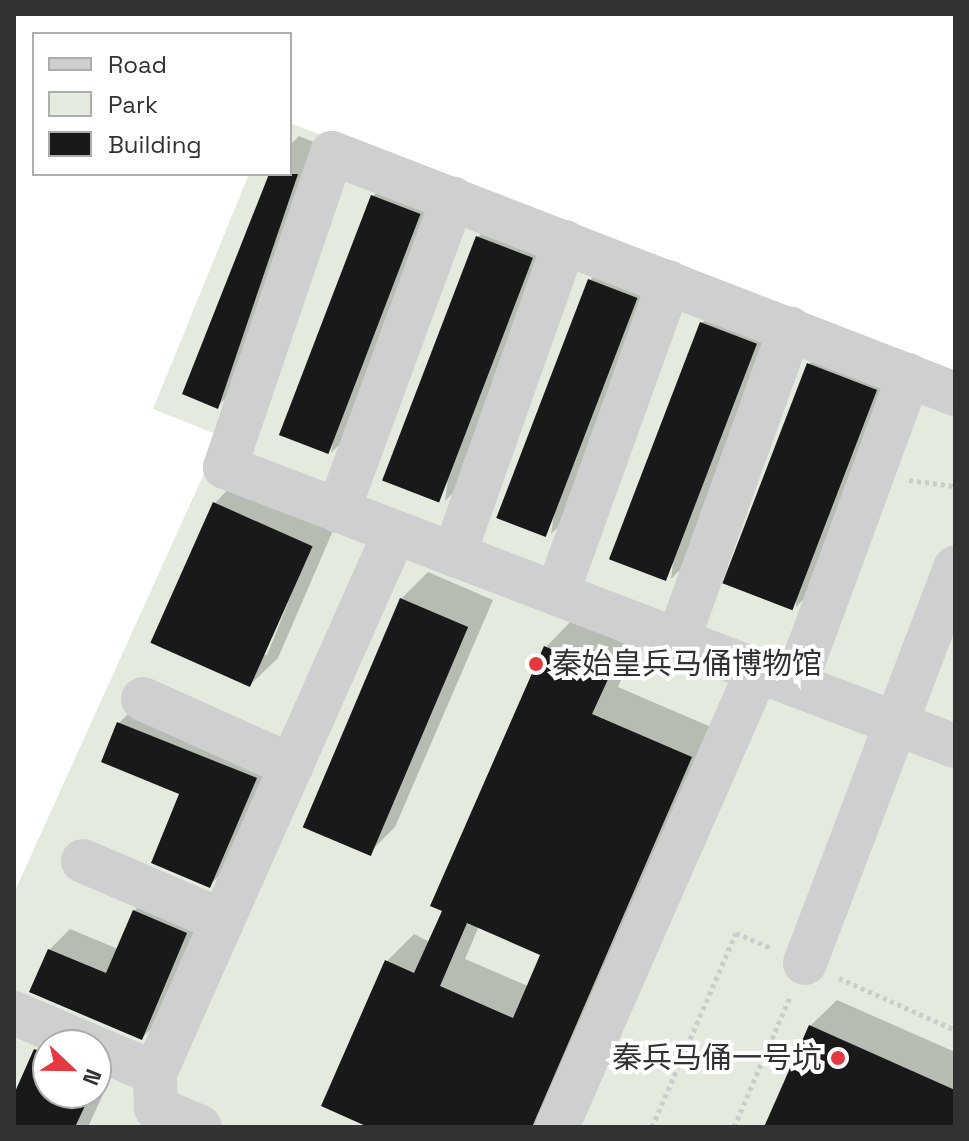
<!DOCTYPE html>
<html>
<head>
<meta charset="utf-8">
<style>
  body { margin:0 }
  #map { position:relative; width:969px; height:1141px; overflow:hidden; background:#fff; font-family:"Space Grotesk","Noto Sans SC",sans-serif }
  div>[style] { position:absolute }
  .green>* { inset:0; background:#e4ebde }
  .shadow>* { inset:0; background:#0003 }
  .building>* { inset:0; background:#191919; transform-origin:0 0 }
  .path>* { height:5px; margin-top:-2.5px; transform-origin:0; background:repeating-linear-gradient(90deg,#ccc 0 4px,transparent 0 8px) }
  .minor>* { height:44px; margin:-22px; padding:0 22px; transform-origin:22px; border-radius:22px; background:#cfcfcf }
  .dots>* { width:22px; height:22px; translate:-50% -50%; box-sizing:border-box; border:4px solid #fff; border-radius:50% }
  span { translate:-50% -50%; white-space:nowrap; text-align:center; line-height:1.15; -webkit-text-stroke:8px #fff; paint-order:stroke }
  .poi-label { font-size:30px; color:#323232 }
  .left { translate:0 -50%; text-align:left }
  .right { translate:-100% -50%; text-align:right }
  .frame { position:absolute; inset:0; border:16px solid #323232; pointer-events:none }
  .legend { position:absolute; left:32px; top:32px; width:260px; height:144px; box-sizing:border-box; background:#fff; border:2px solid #adadad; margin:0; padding:10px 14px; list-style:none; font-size:24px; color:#323232 }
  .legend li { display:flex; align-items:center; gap:16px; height:40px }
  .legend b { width:40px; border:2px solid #adadad }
  .north { position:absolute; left:32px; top:1029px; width:80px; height:80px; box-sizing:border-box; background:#fff; border:2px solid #adadad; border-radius:50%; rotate:112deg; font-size:22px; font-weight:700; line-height:32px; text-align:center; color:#323232 }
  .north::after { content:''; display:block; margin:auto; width:28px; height:36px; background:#e43940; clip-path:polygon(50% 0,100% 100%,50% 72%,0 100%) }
</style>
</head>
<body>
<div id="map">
  <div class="green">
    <i style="clip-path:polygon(evenodd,290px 123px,955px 382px,955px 1127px,14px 1127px,14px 893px,221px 436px,153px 409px,249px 174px,290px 174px,290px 123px,48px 1045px,96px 1045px,96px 1093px,48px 1093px,48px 1045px)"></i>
  </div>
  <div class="shadow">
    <i style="clip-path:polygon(299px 136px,321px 145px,239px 385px,218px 406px,271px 174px,290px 174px,290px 145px)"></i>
    <i style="clip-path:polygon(400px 169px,446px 187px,358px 426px,331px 453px,373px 196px)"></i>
    <i style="clip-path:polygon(505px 211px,558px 231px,472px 474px,445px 501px,478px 237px)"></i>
    <i style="clip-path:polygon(611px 259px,657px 277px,572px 513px,551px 534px,590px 280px)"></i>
    <i style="clip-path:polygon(728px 296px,783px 317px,698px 552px,671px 579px,702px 323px)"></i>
    <i style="clip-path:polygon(835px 338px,902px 364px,822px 581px,796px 607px,808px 365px)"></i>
    <i style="clip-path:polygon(evenodd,241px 476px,338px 519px,278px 658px,251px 684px,215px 503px,241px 476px,315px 536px,267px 655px,263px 655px,315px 536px)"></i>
    <i style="clip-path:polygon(428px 572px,493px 600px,395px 827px,369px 853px,401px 599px)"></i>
    <i style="clip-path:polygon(evenodd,572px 620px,635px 648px,618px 687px,718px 730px,555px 1127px,373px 1127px,387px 961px,414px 934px,430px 942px,546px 647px,572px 620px,479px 926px,542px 954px,528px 986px,465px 959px,479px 926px)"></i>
    <i style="clip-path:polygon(140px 702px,277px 757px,230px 865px,209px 886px,182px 793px,119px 723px)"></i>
    <i style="clip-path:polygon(155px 890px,207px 912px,163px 1017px,142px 1038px,49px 950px,70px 929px,118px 949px,134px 911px)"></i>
    <i style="clip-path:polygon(837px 1000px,955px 1052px,955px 1127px,766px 1127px,810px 1026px)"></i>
    <i style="clip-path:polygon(evenodd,63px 1023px,124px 1049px,88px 1127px,14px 1127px,14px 1099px,36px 1050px,63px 1023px,48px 1045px,96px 1045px,96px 1093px,48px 1093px,48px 1045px)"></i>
  </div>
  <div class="building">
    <i style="clip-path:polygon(269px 174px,298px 174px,218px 409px,182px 394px)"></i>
    <i style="left:371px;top:195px;width:53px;height:257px;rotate:21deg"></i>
    <i style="left:476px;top:236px;width:61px;height:262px;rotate:21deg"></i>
    <i style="left:588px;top:279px;width:53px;height:256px;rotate:21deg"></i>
    <i style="left:700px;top:322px;width:61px;height:254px;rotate:21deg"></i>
    <i style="left:807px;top:363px;width:75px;height:236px;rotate:21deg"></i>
    <i style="left:213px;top:502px;width:109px;height:154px;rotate:24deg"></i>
    <i style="left:400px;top:598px;width:74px;height:249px;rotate:23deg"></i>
    <i style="clip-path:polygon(evenodd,544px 646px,610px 675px,592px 714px,692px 757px,532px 1127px,368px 1127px,321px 1106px,385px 960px,414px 973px,442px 911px,430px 906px,544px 646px,467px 923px,540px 955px,513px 1018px,440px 986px,467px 923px)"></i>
    <i style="clip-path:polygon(117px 722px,257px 778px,210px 888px,151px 863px,179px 794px,101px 762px)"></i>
    <i style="clip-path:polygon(133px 910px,187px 933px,142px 1040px,29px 992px,48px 949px,106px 973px)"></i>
    <i style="clip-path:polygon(809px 1025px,955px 1090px,955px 1127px,764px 1127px)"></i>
    <i style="clip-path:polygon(34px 1049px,48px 1055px,48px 1093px,91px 1093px,75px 1127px,14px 1127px,14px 1094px)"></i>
  </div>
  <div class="path">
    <i style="left:909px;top:480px;width:46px;rotate:7.4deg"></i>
    <i style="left:839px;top:978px;width:127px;rotate:24.1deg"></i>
    <i style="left:652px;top:1127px;width:211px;rotate:-66.6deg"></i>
    <i style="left:736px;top:933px;width:38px;rotate:23deg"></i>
    <i style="left:734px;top:1127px;width:142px;rotate:-66.7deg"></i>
  </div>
  <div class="minor">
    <i style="left:955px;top:394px;width:668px;rotate:-158.85deg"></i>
    <i style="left:332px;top:153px;width:332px;rotate:108.8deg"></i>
    <i style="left:225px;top:467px;width:781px;rotate:20.92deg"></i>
    <i style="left:338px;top:511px;width:333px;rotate:-69.8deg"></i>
    <i style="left:454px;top:555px;width:332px;rotate:-70.5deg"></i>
    <i style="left:557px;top:594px;width:331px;rotate:-70.2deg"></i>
    <i style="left:678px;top:640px;width:331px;rotate:-70.2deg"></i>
    <i style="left:795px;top:685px;width:330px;rotate:-69.8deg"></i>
    <i style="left:143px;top:699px;width:163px;rotate:24.2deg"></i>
    <i style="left:83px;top:861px;width:152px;rotate:23.2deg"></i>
    <i style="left:805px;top:963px;width:423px;rotate:-69.2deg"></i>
    <i style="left:14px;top:1013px;width:82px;rotate:23.1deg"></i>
    <i style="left:96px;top:1048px;width:64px;rotate:23deg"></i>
    <i style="left:200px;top:1127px;width:48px;rotate:-156.6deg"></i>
    <i style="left:156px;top:1108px;width:35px;rotate:-92deg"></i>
    <i style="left:155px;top:1073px;width:592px;rotate:-66.08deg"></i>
    <i style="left:557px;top:1127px;width:499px;rotate:-66.3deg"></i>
  </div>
  <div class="dots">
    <i style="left:536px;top:664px;background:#e43940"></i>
    <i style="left:838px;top:1058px;background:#e43940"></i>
  </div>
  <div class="poi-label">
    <span class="left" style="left:552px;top:664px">秦始皇兵马俑博物馆</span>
    <span class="right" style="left:822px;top:1058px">秦兵马俑一号坑</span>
  </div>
  <div class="frame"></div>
  <ul class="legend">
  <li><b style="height:10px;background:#cfcfcf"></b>Road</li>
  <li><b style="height:22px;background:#e4ebde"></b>Park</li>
  <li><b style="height:22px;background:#191919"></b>Building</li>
  </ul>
  <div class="north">N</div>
</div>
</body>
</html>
